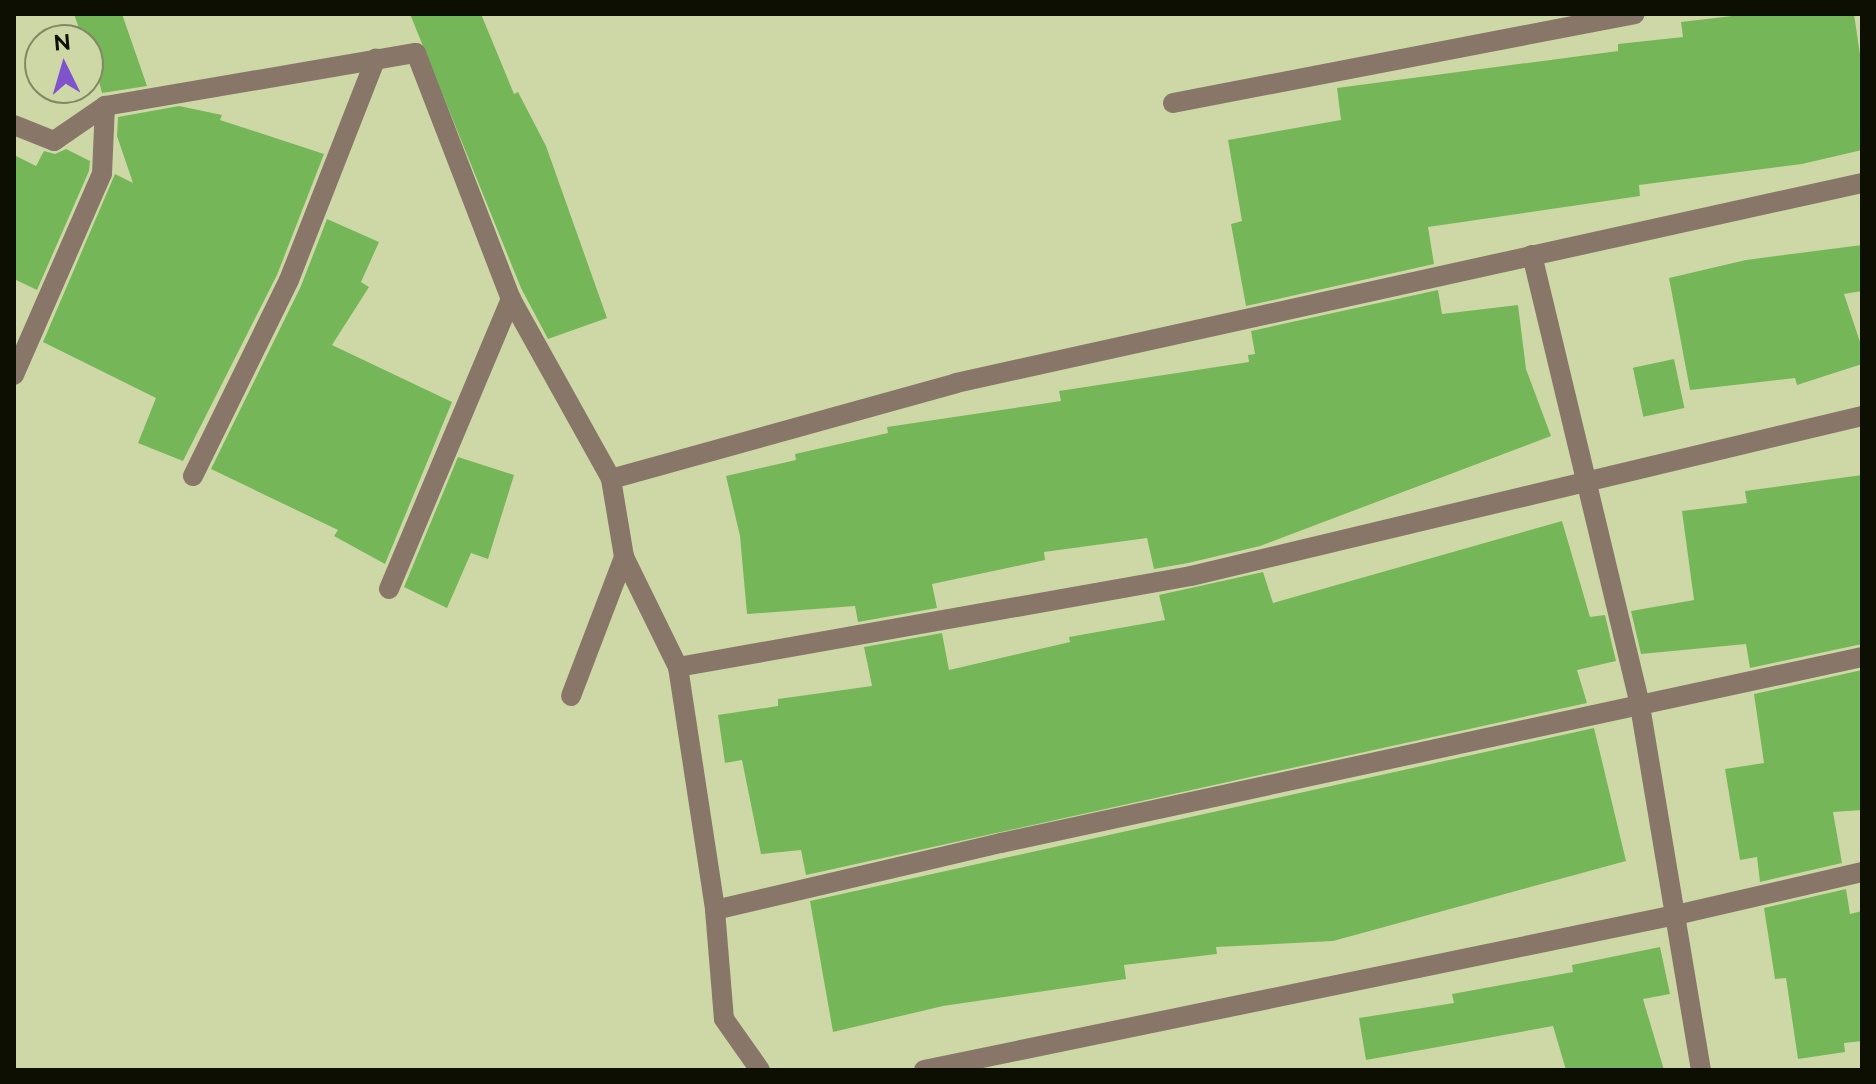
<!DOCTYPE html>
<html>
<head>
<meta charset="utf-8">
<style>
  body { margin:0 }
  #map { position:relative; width:1876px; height:1084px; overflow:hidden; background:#ced8a6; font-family:Raleway,sans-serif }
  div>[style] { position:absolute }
  .building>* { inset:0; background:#75b758; transform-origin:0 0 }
  .minor>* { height:20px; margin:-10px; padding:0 10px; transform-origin:10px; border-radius:10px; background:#887669 }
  span { translate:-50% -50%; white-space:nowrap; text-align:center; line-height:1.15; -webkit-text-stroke:6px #ced8a6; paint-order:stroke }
  .frame { position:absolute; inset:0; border:16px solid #0c0f01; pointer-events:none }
  .north { position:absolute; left:24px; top:24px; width:80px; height:80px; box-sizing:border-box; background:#ced8a6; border:2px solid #808864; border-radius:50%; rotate:355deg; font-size:22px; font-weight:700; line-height:32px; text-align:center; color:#0c0f01 }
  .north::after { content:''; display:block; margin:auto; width:28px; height:36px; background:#7f53cc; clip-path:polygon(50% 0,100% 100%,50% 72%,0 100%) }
</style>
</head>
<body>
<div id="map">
  <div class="building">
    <i style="clip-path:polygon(74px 14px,122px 14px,147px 86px,102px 93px,88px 40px,83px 40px)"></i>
    <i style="clip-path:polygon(410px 14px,481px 14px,514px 94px,518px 92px,546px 146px,607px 318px,548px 339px,521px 288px)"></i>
    <i style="clip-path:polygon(1749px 14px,1854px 14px,1862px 68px,1862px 150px,1802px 164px,1639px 185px,1640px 196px,1428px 227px,1434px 264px,1246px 306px,1231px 224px,1242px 221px,1228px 140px,1341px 120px,1337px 88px,1618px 51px,1618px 44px,1683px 37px,1681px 22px)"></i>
    <i style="clip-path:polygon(179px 106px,222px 115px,220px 120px,324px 154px,277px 275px,183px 461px,138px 443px,156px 398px,43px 342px,115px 174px,133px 183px,117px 136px,118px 117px)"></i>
    <i style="clip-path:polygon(66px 149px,90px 161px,89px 171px,37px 290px,14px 279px,14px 155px,36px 166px,44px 151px,55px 154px)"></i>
    <i style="clip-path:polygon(327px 219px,379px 242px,361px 282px,369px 287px,332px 345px,452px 402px,385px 564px,334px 536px,338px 530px,211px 469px,301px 286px)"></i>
    <i style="clip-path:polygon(1862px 245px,1862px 291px,1844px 294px,1862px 348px,1862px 364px,1797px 385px,1795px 378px,1690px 390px,1669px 278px,1746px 260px)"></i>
    <i style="clip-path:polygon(1438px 290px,1442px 314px,1518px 305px,1526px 369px,1551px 436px,1260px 546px,1188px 563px,1154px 569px,1147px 538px,1044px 552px,1045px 560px,932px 584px,937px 608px,858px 622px,855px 606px,747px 614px,740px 536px,726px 476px,796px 460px,795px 454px,888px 433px,887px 427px,1061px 401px,1059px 391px,1249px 362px,1248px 355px,1255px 354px,1251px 331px)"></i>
    <i style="left:1674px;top:359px;width:50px;height:42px;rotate:78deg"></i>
    <i style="clip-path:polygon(458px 457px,514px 475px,488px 559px,471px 553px,447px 608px,404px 587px)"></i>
    <i style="clip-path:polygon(1862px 475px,1862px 644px,1750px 668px,1746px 644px,1641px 654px,1631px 611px,1694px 600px,1682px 511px,1747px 503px,1745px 491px)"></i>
    <i style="clip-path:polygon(1562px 521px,1590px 617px,1605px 615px,1616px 661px,1577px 670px,1587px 703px,806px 875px,801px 850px,761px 854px,742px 760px,725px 763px,718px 715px,778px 706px,778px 699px,872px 686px,864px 647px,942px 633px,949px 670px,1070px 642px,1069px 637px,1165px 620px,1159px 595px,1263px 572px,1273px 603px)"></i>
    <i style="clip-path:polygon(1862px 670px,1862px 810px,1833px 812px,1842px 863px,1760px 882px,1757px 857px,1740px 860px,1725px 769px,1764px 763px,1754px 694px)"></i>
    <i style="clip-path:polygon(1594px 728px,1626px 861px,1333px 941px,1216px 947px,1217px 954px,1124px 965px,1126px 979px,943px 1006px,833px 1032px,810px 901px)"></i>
    <i style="clip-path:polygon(1846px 889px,1850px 914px,1862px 911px,1862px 1041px,1844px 1043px,1845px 1052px,1798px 1059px,1786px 978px,1775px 979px,1764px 908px)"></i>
    <i style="clip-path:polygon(1660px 947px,1670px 994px,1643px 999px,1664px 1070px,1566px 1070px,1553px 1026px,1366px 1060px,1359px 1018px,1454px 1003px,1452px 994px,1573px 972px,1572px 965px)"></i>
  </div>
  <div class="minor">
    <i style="left:1173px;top:103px;width:470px;rotate:-10.9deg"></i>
    <i style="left:14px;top:125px;width:43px;rotate:21.8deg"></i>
    <i style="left:54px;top:141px;width:62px;rotate:-34.5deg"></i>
    <i style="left:105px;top:106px;width:315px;rotate:-9.7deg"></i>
    <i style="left:416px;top:53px;width:264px;rotate:68.9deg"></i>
    <i style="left:511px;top:299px;width:206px;rotate:60.9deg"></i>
    <i style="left:611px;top:479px;width:79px;rotate:80.5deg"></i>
    <i style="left:624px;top:557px;width:123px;rotate:63.9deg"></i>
    <i style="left:678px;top:667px;width:246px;rotate:81.3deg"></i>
    <i style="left:715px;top:910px;width:109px;rotate:85.3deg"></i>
    <i style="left:724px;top:1019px;width:62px;rotate:54.8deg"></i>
    <i style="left:1532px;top:255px;width:464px;rotate:76.5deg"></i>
    <i style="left:1640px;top:706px;width:369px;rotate:80.5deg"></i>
    <i style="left:14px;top:375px;width:219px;rotate:-66.4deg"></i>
    <i style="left:102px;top:174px;width:68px;rotate:-87.5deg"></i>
    <i style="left:193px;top:476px;width:218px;rotate:-63.9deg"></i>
    <i style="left:289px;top:280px;width:238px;rotate:-68.6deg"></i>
    <i style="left:611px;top:479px;width:358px;rotate:-15.5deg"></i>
    <i style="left:956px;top:383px;width:928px;rotate:-12.45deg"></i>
    <i style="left:389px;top:589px;width:315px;rotate:-67.2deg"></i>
    <i style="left:678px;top:667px;width:521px;rotate:-10.06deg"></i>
    <i style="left:1191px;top:576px;width:690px;rotate:-13.41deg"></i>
    <i style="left:571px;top:696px;width:149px;rotate:-69.1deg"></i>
    <i style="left:715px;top:910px;width:294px;rotate:-13.2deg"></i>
    <i style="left:1001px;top:843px;width:881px;rotate:-12.19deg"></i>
    <i style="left:924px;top:1070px;width:768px;rotate:-11.65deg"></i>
    <i style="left:1676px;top:915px;width:191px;rotate:-13deg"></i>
  </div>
  <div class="frame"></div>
  <div class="north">N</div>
</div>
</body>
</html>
